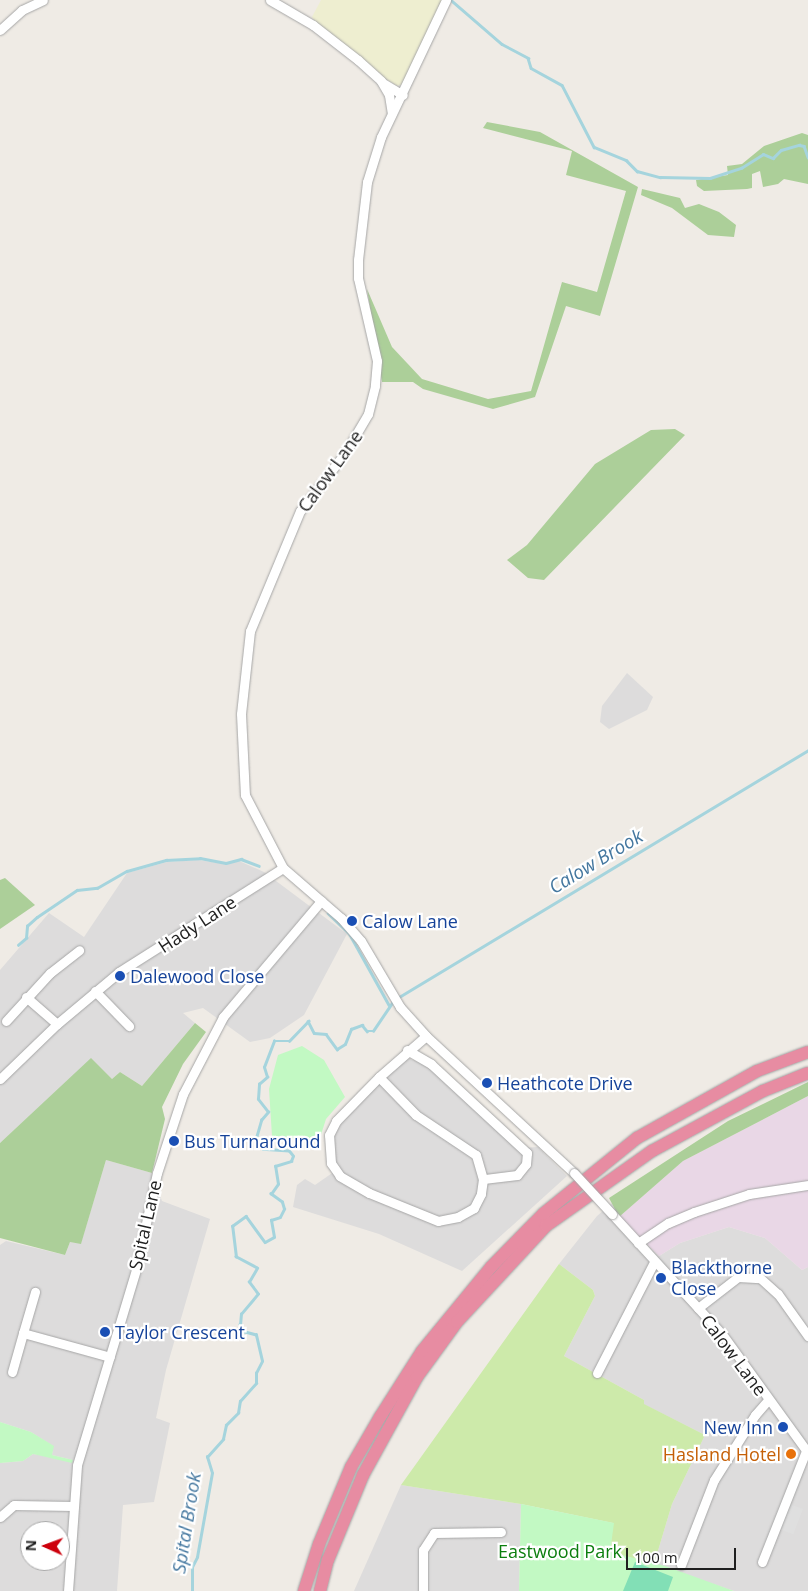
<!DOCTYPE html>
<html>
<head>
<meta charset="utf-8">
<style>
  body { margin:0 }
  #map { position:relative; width:808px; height:1591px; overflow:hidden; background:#efebe5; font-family:"Open Sans",sans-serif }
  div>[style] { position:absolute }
  .residential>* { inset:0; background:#dddcdc }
  .industrial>* { inset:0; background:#e9d7e6 }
  .farmland>* { inset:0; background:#eeeed0 }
  .grass>* { inset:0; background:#cdeaaa }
  .forest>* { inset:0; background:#accf99 }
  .park>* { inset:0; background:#c2f9c3 }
  .pitch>* { inset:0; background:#82dfb6 }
  .parking>* { inset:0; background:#dfdfdf; transform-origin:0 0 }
  .stream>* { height:2.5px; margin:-1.25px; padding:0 1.25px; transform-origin:1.25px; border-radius:1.25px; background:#a5d4dd }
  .roads { filter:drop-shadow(0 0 1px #a6a6a6) drop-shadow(0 0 1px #a6a6a6) }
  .minor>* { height:9px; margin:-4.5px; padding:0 4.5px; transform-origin:4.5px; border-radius:4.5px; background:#fff }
  .highway>* { height:12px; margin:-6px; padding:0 6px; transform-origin:6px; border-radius:6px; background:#e78ca2 }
  .bridges { filter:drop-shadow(0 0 1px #a6a6a6) drop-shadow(0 0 1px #a6a6a6) }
  .minor-bridge>* { height:9px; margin:-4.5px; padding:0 4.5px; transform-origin:4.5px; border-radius:4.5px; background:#fff }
  .dots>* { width:14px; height:14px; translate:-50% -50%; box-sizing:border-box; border:2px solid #fff; border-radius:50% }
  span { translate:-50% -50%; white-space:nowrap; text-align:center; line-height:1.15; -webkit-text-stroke:4.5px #fff; paint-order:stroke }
  .street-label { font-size:18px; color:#1f1f1f }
  .transit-label { font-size:18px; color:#164399 }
  .left { translate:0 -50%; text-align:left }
  .right { translate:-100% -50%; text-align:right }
  .food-label { font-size:18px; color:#c56008 }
  .park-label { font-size:18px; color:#0b7e0e }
  .water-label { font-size:19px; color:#44779f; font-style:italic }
  .north { position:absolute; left:20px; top:1521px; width:50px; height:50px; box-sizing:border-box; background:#fff; border:1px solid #a5a5a5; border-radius:50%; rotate:272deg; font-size:14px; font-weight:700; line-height:20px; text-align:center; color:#1f1f1f }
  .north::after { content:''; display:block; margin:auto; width:18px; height:22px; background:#cd000c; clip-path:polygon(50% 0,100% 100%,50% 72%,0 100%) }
  .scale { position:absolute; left:626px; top:1548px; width:110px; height:22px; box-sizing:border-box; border:2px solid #1f1f1f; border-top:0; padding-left:6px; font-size:15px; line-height:18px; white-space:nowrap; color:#1f1f1f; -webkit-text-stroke:4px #fff; paint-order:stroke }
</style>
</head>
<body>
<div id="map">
  <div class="residential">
    <i style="clip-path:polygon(627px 673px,653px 697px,647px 710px,609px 729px,600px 722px,602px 706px)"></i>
    <i style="clip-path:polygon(198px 860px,225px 864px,239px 861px,264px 872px,347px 934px,304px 1015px,270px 1038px,250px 1042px,203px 1008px,183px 1013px,195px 1023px,142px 1086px,120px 1072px,112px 1079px,91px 1059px,0 1143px,0 970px,49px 913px,84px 937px,127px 873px,167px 862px)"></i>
    <i style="clip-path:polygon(407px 1058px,427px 1065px,521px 1148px,538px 1147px,567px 1176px,462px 1271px,379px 1234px,293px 1207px,297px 1185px,305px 1179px,315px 1185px,338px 1169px,333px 1160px,333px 1132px,340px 1118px)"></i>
    <i style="clip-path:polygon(evenodd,106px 1160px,152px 1173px,162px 1201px,210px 1219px,166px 1370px,156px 1418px,170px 1423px,154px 1502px,123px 1505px,117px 1591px,0 1591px,0 1463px,23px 1461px,33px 1454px,73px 1460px,52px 1455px,53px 1446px,31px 1432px,0 1422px,0 1245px,6px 1241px,65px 1255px,70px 1242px,81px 1243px,106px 1160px,30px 1531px,60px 1531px,60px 1561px,30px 1561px,30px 1531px)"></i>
    <i style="clip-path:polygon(612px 1203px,619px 1217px,659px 1256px,680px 1243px,729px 1227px,765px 1238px,802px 1270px,808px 1267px,808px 1591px,734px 1591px,654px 1564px,672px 1504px,705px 1435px,643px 1404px,644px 1400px,564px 1356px,595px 1296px,593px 1290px,559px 1264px,597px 1216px)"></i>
    <i style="clip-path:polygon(401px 1485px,521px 1504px,519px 1591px,354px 1591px)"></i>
  </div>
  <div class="industrial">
    <i style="clip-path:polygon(808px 1096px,808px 1267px,802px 1270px,765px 1238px,729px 1227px,680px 1243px,659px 1256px,619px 1217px,683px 1161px)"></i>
  </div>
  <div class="farmland">
    <i style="clip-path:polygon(321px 0,443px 0,406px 83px,397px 86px,375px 72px,314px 20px,312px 17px)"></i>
  </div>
  <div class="grass">
    <i style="clip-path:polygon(559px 1264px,593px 1290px,595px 1296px,564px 1356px,644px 1400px,644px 1404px,705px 1435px,672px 1504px,654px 1564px,610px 1552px,613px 1523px,521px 1504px,401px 1485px)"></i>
  </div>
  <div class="forest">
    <i style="clip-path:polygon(487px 122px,540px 132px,638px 187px,600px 316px,566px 306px,535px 397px,493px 409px,423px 389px,413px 382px,382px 382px,367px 289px,392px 347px,422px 379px,488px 399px,531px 391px,562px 282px,597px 292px,626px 191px,566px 175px,572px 151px,483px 128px)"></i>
    <i style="clip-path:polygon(802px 133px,808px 135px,808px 184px,784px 179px,778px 184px,763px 187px,760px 171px,752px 174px,752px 188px,747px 189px,704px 191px,697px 186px,696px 180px,728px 175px,727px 166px,742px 164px,764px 146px)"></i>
    <i style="clip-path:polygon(642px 189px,680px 198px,685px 208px,699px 204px,719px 212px,736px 225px,734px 237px,708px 235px,672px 208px,641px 195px)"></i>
    <i style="clip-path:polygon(675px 429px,685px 435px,544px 580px,528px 578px,507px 560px,527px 545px,595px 464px,651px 430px)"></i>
    <i style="clip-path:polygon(5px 878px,35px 905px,0 929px,0 880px)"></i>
    <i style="clip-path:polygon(195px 1023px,206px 1032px,183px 1064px,162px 1107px,165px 1119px,152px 1173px,106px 1160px,81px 1244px,70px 1242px,65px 1255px,0 1238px,0 1143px,91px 1058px,112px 1079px,120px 1072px,142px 1086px)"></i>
    <i style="clip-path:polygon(808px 1082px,808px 1096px,683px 1161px,619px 1217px,609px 1198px,728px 1121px)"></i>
  </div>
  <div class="park">
    <i style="clip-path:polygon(302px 1046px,324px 1060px,345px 1097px,326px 1119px,319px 1141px,272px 1136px,269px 1089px,278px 1055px)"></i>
    <i style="clip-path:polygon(0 1422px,31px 1432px,54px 1446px,52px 1455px,73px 1460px,72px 1463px,33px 1454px,23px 1461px,0 1463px)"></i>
    <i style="clip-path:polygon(521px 1504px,614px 1523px,610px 1552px,665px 1566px,734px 1591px,519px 1591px)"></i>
  </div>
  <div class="pitch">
    <i style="clip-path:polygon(635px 1562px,673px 1577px,668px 1591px,623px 1591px)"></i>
  </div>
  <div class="parking">
    <i style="clip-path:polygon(764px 1412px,770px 1412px,779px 1425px,770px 1431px,758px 1417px)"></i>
    <i style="left:787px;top:1503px;width:17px;height:27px;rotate:21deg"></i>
  </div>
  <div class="stream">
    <i style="left:451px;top:0;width:67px;rotate:40.8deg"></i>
    <i style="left:502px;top:44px;width:30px;rotate:28deg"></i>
    <i style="left:528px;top:58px;width:10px;rotate:73deg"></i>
    <i style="left:531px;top:68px;width:35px;rotate:29deg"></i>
    <i style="left:562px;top:85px;width:70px;rotate:62.7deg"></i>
    <i style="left:594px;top:147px;width:35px;rotate:22deg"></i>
    <i style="left:626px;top:160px;width:16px;rotate:45deg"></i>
    <i style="left:637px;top:171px;width:24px;rotate:15deg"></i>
    <i style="left:660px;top:177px;width:50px;rotate:1.1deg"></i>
    <i style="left:710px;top:178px;width:33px;rotate:-18deg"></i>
    <i style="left:741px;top:168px;width:26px;rotate:-32deg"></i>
    <i style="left:763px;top:154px;width:11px;rotate:22deg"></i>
    <i style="left:773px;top:158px;width:11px;rotate:-45deg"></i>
    <i style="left:781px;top:150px;width:19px;rotate:-16deg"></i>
    <i style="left:799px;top:145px;width:5px;rotate:11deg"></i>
    <i style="left:804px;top:146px;width:12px;rotate:70deg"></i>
    <i style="left:328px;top:913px;width:29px;rotate:44deg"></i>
    <i style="left:349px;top:933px;width:82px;rotate:60.9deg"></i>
    <i style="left:18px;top:945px;width:11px;rotate:-41deg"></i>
    <i style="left:26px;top:938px;width:12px;rotate:-85deg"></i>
    <i style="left:27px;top:926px;width:13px;rotate:-42deg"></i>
    <i style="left:37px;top:917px;width:48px;rotate:-34deg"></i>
    <i style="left:77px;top:890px;width:20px;rotate:-6deg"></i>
    <i style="left:97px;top:888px;width:34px;rotate:-30deg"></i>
    <i style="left:127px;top:871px;width:41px;rotate:-15.8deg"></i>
    <i style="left:166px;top:860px;width:34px;rotate:-3deg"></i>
    <i style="left:200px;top:858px;width:26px;rotate:11deg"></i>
    <i style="left:226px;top:863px;width:16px;rotate:-15deg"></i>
    <i style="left:241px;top:859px;width:19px;rotate:21deg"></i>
    <i style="left:399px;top:997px;width:478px;rotate:-31.1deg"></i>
    <i style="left:192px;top:1591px;width:24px;rotate:-90deg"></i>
    <i style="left:192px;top:1567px;width:11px;rotate:-63deg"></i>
    <i style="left:197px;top:1557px;width:85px;rotate:-79.9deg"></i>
    <i style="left:212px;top:1473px;width:17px;rotate:-107deg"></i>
    <i style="left:207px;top:1457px;width:24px;rotate:-48deg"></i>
    <i style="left:223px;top:1439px;width:14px;rotate:-78deg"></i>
    <i style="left:226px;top:1425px;width:17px;rotate:-45deg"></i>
    <i style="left:238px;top:1413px;width:12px;rotate:-81deg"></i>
    <i style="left:240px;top:1401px;width:24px;rotate:-48deg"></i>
    <i style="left:256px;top:1383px;width:10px;rotate:-90deg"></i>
    <i style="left:256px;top:1373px;width:13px;rotate:-63deg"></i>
    <i style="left:262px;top:1361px;width:27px;rotate:-103deg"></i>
    <i style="left:256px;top:1335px;width:11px;rotate:-165deg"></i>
    <i style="left:245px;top:1332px;width:9px;rotate:-126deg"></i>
    <i style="left:240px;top:1325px;width:11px;rotate:-85deg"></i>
    <i style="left:241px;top:1314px;width:26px;rotate:-50deg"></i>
    <i style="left:258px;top:1294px;width:15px;rotate:-127deg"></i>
    <i style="left:249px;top:1282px;width:16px;rotate:-60deg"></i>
    <i style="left:257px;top:1268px;width:24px;rotate:-152deg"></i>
    <i style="left:236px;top:1257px;width:31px;rotate:-97deg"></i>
    <i style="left:232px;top:1226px;width:17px;rotate:-36deg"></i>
    <i style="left:246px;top:1216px;width:32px;rotate:54deg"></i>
    <i style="left:265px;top:1242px;width:10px;rotate:-29deg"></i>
    <i style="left:274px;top:1237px;width:17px;rotate:-100deg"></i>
    <i style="left:271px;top:1220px;width:9px;rotate:-18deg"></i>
    <i style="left:280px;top:1217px;width:9px;rotate:-63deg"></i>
    <i style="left:284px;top:1209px;width:7px;rotate:-106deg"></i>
    <i style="left:282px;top:1202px;width:14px;rotate:-144deg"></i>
    <i style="left:271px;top:1194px;width:12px;rotate:-55deg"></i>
    <i style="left:278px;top:1184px;width:18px;rotate:-99deg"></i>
    <i style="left:275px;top:1166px;width:17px;rotate:-17deg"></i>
    <i style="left:291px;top:1161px;width:5px;rotate:-68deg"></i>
    <i style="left:293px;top:1156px;width:6px;rotate:-129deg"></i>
    <i style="left:289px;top:1151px;width:26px;rotate:-176deg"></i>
    <i style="left:263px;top:1149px;width:13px;rotate:-122deg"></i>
    <i style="left:256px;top:1138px;width:19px;rotate:-74deg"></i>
    <i style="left:261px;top:1120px;width:11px;rotate:-49deg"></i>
    <i style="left:268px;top:1112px;width:16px;rotate:-128deg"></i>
    <i style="left:258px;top:1099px;width:15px;rotate:-86deg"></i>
    <i style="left:259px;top:1084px;width:11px;rotate:-41deg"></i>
    <i style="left:267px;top:1077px;width:10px;rotate:-107deg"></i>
    <i style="left:264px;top:1067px;width:28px;rotate:-69deg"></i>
    <i style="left:274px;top:1041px;width:15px"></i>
    <i style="left:289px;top:1041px;width:28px;rotate:-46deg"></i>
    <i style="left:308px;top:1021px;width:13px;rotate:63deg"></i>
    <i style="left:314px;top:1033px;width:12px;rotate:5deg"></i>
    <i style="left:326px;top:1034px;width:19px;rotate:54deg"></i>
    <i style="left:337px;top:1049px;width:9px;rotate:-32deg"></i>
    <i style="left:345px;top:1044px;width:16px;rotate:-68deg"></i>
    <i style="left:351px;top:1029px;width:12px;rotate:-20deg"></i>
    <i style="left:362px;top:1025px;width:8px;rotate:50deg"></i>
    <i style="left:367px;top:1031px;width:6px"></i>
    <i style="left:373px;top:1031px;width:34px;rotate:-56deg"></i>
  </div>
  <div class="roads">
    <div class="minor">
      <i style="left:270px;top:0;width:50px;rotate:30.2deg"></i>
      <i style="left:313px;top:25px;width:57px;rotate:37.9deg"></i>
      <i style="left:358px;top:60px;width:31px;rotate:42deg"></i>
      <i style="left:381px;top:81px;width:16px;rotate:60deg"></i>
      <i style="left:389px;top:95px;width:18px;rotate:81deg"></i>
      <i style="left:446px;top:0;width:152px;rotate:115.4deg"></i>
      <i style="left:381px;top:137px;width:47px;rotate:107.3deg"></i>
      <i style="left:367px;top:182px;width:79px;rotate:96.6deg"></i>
      <i style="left:358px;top:260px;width:18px;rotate:90deg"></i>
      <i style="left:358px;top:278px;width:85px;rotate:77.1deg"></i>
      <i style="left:377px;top:361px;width:25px;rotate:95deg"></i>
      <i style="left:375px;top:386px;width:29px;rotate:104deg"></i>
      <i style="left:368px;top:414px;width:45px;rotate:120.5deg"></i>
      <i style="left:345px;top:453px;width:73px;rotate:127.8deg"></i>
      <i style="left:300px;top:511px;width:130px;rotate:112.6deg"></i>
      <i style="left:250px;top:631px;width:83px;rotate:96.2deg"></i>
      <i style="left:241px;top:714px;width:81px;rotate:87.2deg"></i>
      <i style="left:245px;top:795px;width:82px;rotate:62.5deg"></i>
      <i style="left:283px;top:868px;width:77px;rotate:40.8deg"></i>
      <i style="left:341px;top:918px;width:30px;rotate:49deg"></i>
      <i style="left:361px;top:941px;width:77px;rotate:59.4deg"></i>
      <i style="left:400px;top:1007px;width:39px;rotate:48deg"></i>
      <i style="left:426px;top:1036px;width:202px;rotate:42.8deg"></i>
      <i style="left:0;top:30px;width:30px;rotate:-42deg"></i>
      <i style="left:22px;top:10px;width:23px;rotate:-25deg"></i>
      <i style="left:383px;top:83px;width:23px;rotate:31deg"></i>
      <i style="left:95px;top:991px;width:49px;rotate:45.8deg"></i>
      <i style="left:26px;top:997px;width:41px;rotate:41.1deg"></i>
      <i style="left:6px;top:1021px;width:65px;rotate:-47.5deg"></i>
      <i style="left:50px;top:973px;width:37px;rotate:-38deg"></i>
      <i style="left:407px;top:1050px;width:28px;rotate:30deg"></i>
      <i style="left:431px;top:1064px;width:131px;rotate:42.8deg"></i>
      <i style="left:527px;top:1153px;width:11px;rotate:95deg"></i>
      <i style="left:526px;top:1164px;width:14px;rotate:129deg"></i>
      <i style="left:517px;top:1175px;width:34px;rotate:173deg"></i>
      <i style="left:379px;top:1077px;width:53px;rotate:45.8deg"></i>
      <i style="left:416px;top:1115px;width:72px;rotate:33.7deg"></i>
      <i style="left:476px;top:1155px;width:25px;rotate:74deg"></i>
      <i style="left:483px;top:1179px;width:15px;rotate:98deg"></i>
      <i style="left:481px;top:1194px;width:16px;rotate:117deg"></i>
      <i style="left:474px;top:1208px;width:18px;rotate:151deg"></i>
      <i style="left:458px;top:1217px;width:20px;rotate:169deg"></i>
      <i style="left:438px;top:1221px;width:74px;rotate:-157.9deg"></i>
      <i style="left:369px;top:1193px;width:34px;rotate:-150deg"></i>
      <i style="left:340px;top:1176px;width:16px;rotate:-125deg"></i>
      <i style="left:331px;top:1163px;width:28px;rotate:-94deg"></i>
      <i style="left:329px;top:1135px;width:16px;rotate:-63deg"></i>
      <i style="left:336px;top:1121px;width:62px;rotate:-45.7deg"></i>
      <i style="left:379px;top:1077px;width:62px;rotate:-41.1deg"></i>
      <i style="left:0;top:1079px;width:79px;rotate:-44deg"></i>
      <i style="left:57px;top:1024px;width:81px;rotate:-40deg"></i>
      <i style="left:119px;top:972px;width:194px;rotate:-32.4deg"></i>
      <i style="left:612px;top:1214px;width:163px;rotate:47.5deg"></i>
      <i style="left:722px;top:1334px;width:147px;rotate:54.1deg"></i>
      <i style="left:638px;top:1243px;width:36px;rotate:-34deg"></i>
      <i style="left:668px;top:1223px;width:28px;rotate:-23deg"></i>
      <i style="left:694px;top:1212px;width:58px;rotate:-18.1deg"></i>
      <i style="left:749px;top:1194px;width:60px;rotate:-8.7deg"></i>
      <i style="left:698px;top:1308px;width:51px;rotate:-37.8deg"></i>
      <i style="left:738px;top:1277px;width:22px;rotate:3deg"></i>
      <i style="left:760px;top:1278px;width:24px;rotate:42deg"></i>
      <i style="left:778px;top:1294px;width:52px;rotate:54.5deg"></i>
      <i style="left:23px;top:1333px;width:43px;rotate:-73.7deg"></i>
      <i style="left:12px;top:1372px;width:41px;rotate:-74.2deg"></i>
      <i style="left:23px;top:1333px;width:90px;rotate:15.4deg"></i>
      <i style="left:597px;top:1373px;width:125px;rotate:-62.8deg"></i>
      <i style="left:0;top:1517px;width:18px;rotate:-41deg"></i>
      <i style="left:14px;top:1505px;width:59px;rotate:1deg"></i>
      <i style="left:762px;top:1562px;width:119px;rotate:-68.4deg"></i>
      <i style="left:681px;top:1565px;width:91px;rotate:-68.8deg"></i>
      <i style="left:714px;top:1480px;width:77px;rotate:-57.8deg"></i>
      <i style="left:755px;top:1415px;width:20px;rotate:-49deg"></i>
      <i style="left:68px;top:1591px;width:126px;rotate:-85.9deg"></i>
      <i style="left:77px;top:1465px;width:205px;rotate:-73.2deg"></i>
      <i style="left:136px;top:1269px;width:98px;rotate:-77.7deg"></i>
      <i style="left:157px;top:1173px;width:83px;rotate:-71.8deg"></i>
      <i style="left:183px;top:1094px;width:87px;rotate:-62.5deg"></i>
      <i style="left:223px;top:1017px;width:152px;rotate:-49.8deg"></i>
      <i style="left:423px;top:1591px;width:41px;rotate:-90deg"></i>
      <i style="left:423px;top:1550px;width:20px;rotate:-57deg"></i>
      <i style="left:434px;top:1533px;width:67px;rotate:-0.9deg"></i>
    </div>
    <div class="highway">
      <i style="left:304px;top:1591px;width:49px;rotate:-72.3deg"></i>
      <i style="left:319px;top:1544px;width:83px;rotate:-67.4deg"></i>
      <i style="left:351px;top:1467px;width:58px;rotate:-59.9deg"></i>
      <i style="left:380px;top:1417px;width:78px;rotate:-57.5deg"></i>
      <i style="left:422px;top:1351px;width:109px;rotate:-50.6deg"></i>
      <i style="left:491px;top:1267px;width:74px;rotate:-45.5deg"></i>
      <i style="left:543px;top:1214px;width:121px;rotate:-39deg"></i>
      <i style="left:637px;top:1138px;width:137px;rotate:-29.2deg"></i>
      <i style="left:757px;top:1071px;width:54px;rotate:-20.4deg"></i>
      <i style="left:320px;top:1591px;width:32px;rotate:-76deg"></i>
      <i style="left:328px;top:1560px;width:92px;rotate:-67.6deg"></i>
      <i style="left:363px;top:1475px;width:112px;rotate:-61.1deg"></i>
      <i style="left:417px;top:1377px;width:68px;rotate:-54deg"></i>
      <i style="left:457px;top:1322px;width:131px;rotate:-47.2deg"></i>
      <i style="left:546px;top:1226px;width:130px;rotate:-35.3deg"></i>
      <i style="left:652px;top:1151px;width:126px;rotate:-28.4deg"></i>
      <i style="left:763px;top:1091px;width:48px;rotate:-21.8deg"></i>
    </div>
  </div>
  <div class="bridges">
    <div class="minor-bridge">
      <i style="left:574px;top:1173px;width:56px;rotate:47.2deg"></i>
    </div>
  </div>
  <div class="dots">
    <i style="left:352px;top:921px;background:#1a4fb4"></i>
    <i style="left:120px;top:976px;background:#1a4fb4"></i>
    <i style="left:487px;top:1083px;background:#1a4fb4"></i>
    <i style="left:174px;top:1141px;background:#1a4fb4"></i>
    <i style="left:661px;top:1278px;background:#1a4fb4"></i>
    <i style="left:105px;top:1332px;background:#1a4fb4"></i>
    <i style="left:783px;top:1427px;background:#1a4fb4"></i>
    <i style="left:791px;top:1454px;background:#e8710a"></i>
  </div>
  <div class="street-label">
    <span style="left:330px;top:471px;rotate:-54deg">Calow Lane</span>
    <span style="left:197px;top:924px;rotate:-33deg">Hady Lane</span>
    <span style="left:145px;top:1225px;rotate:-77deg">Spital Lane</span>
    <span style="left:734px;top:1355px;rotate:53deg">Calow Lane</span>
  </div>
  <div class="transit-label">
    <span class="left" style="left:362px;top:921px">Calow Lane</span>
    <span class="left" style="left:130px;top:976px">Dalewood Close</span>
    <span class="left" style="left:497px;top:1083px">Heathcote Drive</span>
    <span class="left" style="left:184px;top:1141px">Bus Turnaround</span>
    <span class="left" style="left:671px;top:1278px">Blackthorne<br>Close</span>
    <span class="left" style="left:115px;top:1332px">Taylor Crescent</span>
    <span class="right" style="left:773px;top:1427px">New Inn</span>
  </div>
  <div class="food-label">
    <span class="right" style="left:781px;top:1454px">Hasland Hotel</span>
  </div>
  <div class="park-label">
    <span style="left:560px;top:1551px">Eastwood Park</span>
  </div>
  <div class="water-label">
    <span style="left:596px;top:862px;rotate:-31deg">Calow Brook</span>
    <span style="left:187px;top:1523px;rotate:-81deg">Spital Brook</span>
  </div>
  <div class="north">N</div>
  <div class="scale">100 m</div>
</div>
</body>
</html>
